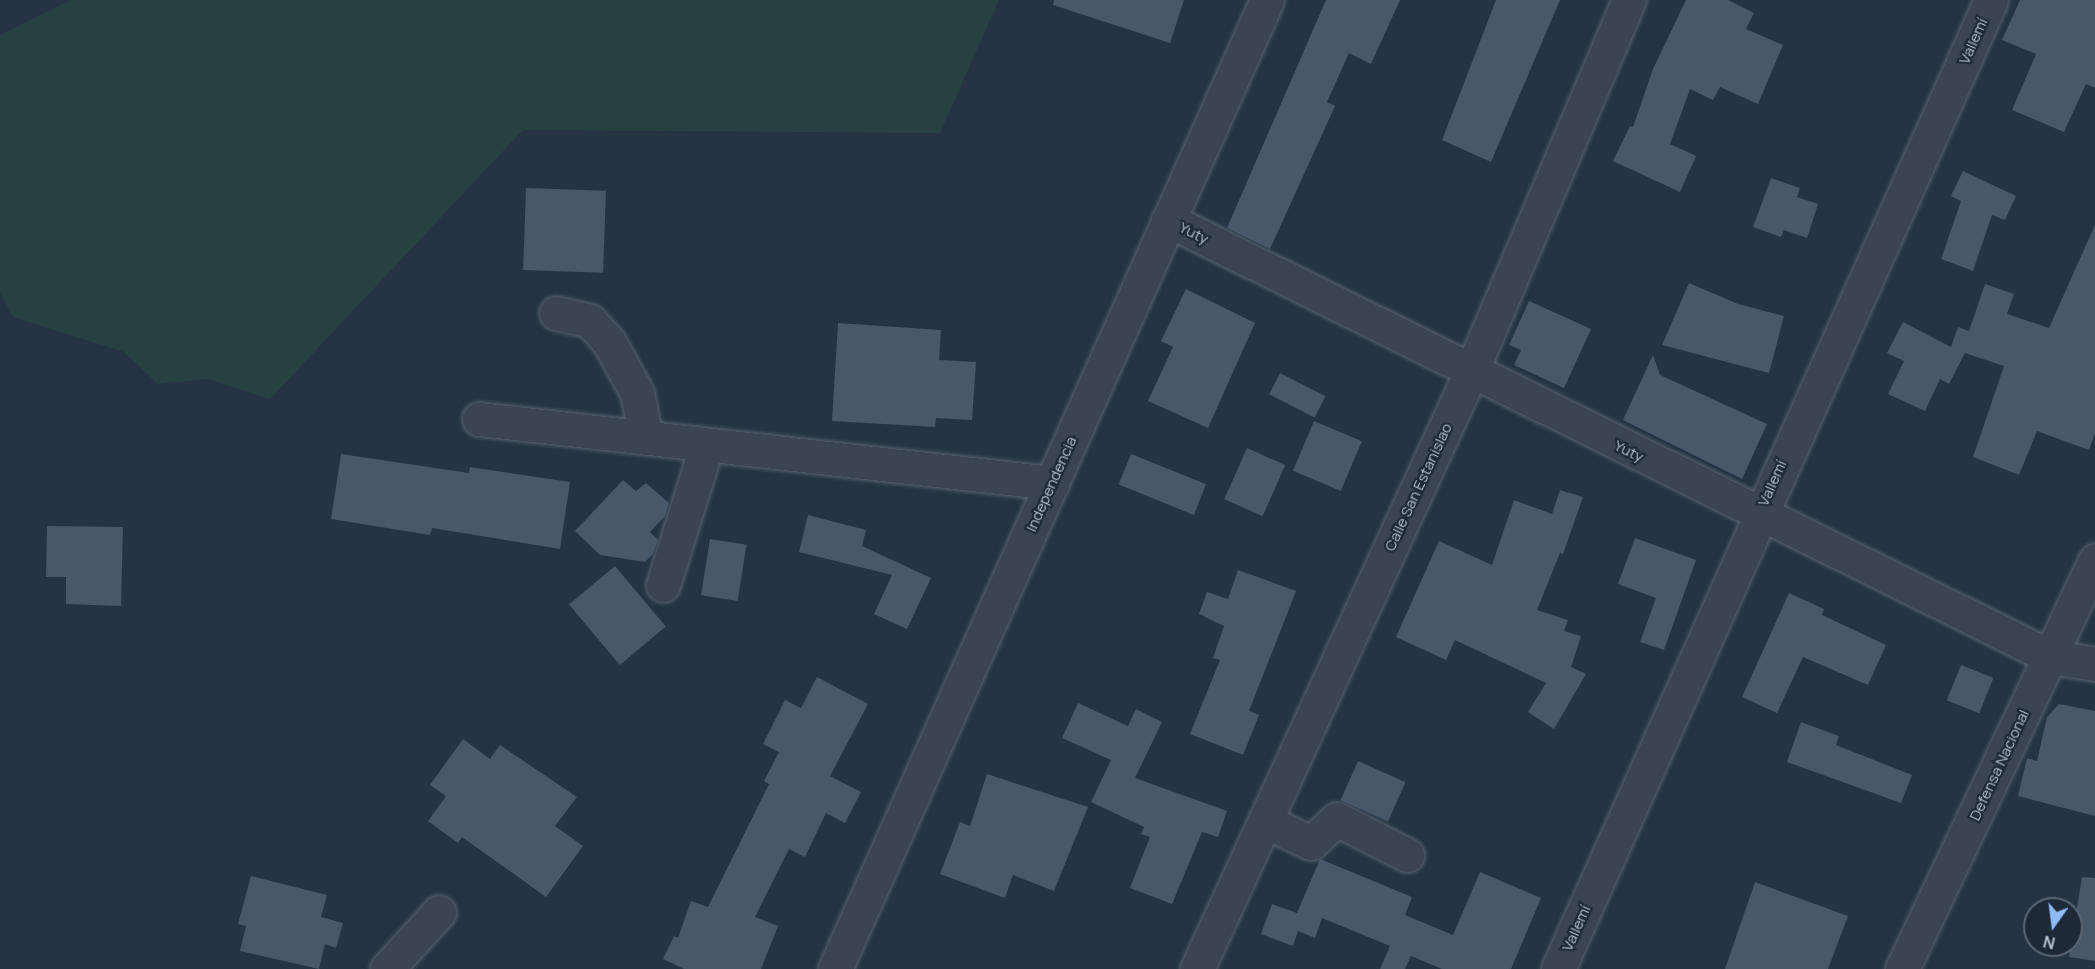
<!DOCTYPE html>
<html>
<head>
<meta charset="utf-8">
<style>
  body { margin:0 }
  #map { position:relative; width:2095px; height:969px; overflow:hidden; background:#253342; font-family:Manrope,sans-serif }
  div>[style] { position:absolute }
  .green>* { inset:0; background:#274143 }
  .building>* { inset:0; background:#495769; transform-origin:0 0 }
  .roads { filter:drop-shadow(0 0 2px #58626f) drop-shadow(0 0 2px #58626f) }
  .minor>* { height:33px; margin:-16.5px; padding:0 16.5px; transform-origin:16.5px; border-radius:16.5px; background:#3a4452 }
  span { translate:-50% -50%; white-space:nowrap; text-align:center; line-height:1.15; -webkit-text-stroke:4.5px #1e2937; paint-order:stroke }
  .street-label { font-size:15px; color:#b7c0cc }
  .north { position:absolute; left:2023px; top:897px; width:60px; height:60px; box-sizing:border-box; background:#1e2937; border:2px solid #5b6573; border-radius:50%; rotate:194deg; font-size:16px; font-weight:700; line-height:24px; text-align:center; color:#b7c0cc }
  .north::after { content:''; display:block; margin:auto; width:21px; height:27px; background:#8cbafb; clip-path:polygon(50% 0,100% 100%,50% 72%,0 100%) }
</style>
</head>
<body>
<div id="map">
  <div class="green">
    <i style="clip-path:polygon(71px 0,999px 0,940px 133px,523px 130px,270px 399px,208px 379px,158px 384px,124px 352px,13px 317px,0 293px,0 35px)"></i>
  </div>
  <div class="building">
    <i style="clip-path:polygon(1054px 0,1184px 0,1170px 43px,1053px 5px)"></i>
    <i style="clip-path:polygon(1326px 0,1400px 0,1371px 64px,1349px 53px,1327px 102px,1335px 106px,1270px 249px,1227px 228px)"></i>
    <i style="clip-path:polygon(1496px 0,1560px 0,1491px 162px,1442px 140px)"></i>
    <i style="clip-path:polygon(1686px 0,1728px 0,1754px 13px,1746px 29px,1783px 45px,1758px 104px,1720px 87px,1713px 100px,1690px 89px,1670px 144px,1696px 156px,1680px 192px,1613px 161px,1630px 126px,1633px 127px,1653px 69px)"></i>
    <i style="clip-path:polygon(2020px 0,2095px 0,2095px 88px,2086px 84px,2064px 132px,2012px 110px,2036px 54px,2002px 40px)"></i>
    <i style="clip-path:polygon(1963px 171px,2016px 196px,2005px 220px,1992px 215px,1973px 271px,1941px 259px,1961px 201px,1951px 196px)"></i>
    <i style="clip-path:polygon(1771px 178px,1800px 188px,1797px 197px,1818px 204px,1807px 238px,1784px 230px,1781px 237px,1753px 227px)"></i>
    <i style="left:526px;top:188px;width:80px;height:82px;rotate:2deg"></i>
    <i style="clip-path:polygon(2095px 225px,2095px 433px,2089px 450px,2037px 431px,2019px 475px,1973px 457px,2004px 366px,1965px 353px,1949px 384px,1940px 379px,1925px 411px,1888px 394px,1904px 361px,1887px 353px,1903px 322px,1951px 347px,1958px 327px,1969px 331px,1985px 284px,2014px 294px,2007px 314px,2049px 328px)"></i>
    <i style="clip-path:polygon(1689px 283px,1738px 304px,1784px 316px,1769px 373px,1662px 345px)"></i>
    <i style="clip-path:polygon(1186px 289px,1255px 323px,1208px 428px,1148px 401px,1173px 347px,1161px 341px)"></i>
    <i style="clip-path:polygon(1529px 301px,1591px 329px,1564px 388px,1514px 365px,1521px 350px,1509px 345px)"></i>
    <i style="clip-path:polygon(838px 323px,941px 330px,939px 360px,976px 362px,972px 420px,936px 418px,935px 427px,832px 421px)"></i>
    <i style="clip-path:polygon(1653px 355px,1660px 375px,1767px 424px,1742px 479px,1623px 420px)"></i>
    <i style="left:1280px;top:373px;width:51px;height:24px;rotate:27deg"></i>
    <i style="left:1314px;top:421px;width:52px;height:54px;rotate:23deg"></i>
    <i style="left:1247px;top:448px;width:42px;height:56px;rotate:24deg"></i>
    <i style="clip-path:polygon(341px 454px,469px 473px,470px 467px,570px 482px,560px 549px,432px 528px,430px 535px,331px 519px)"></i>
    <i style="left:1131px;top:454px;width:81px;height:33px;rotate:22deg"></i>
    <i style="clip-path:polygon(623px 480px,636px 491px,646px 483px,669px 503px,665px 516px,650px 532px,658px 540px,653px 554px,645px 562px,600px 555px,575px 531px)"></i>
    <i style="clip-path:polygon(1560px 490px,1583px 497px,1563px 554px,1560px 553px,1537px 610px,1568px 620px,1564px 631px,1581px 636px,1571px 667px,1586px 674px,1554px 729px,1528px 712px,1546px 683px,1455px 640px,1446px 660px,1396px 637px,1439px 541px,1492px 565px,1514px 500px,1552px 514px)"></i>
    <i style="clip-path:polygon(808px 515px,866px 530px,862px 546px,931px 578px,907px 629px,874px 614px,892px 575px,799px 552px)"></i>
    <i style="clip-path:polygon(47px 526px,123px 527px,121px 606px,66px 604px,66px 577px,46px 577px)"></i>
    <i style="clip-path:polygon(1635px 538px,1696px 560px,1664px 650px,1640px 642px,1656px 598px,1618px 584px)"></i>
    <i style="left:710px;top:539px;width:37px;height:57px;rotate:9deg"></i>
    <i style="left:615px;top:566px;width:79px;height:60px;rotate:50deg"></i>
    <i style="clip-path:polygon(1238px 570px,1296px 591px,1249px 711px,1259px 715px,1243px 755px,1190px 734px,1220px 660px,1213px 658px,1224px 626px,1199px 614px,1207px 592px,1228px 599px)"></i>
    <i style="clip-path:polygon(1789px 593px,1824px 609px,1822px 615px,1886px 645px,1868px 685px,1803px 657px,1777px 713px,1742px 697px)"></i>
    <i style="left:1961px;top:665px;width:35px;height:38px;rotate:22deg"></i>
    <i style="clip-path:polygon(817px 677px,868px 704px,830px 776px,861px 792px,845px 823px,826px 813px,805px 857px,789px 849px,755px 917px,778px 926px,761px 969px,684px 969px,663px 959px,674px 936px,678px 938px,691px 901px,708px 907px,769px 784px,764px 781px,779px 752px,763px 744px,785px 700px,801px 708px)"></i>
    <i style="clip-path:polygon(1078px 703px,1128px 726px,1136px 709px,1162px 722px,1135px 778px,1227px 811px,1218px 837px,1202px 832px,1172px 904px,1130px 888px,1150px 837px,1141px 834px,1144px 827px,1091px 802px,1111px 760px,1062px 738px)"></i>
    <i style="clip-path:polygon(2059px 704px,2095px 711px,2095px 816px,2018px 796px,2027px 758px,2037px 761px,2047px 717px)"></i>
    <i style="clip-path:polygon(1801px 722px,1839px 736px,1836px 745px,1912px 775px,1901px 803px,1787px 762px)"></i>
    <i style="clip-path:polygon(463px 739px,490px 759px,500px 745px,577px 797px,555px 826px,583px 846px,546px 897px,462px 837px,458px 843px,428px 821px,446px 796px,430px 785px)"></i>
    <i style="left:1358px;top:761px;width:52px;height:43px;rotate:24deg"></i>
    <i style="clip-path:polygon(987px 774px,1088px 807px,1054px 891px,1013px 875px,1005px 898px,940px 874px,960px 822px,970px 826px)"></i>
    <i style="clip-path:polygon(1320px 859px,1412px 897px,1405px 915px,1453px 935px,1480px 872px,1541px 898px,1511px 969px,1442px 969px,1411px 956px,1405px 969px,1380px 969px,1390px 946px,1322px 918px,1315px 938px,1298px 931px,1293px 946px,1261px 934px,1272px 904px,1297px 913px)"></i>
    <i style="clip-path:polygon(251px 876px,327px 895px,321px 917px,343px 923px,336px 948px,325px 944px,319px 969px,240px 951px,246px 926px,238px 924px)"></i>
    <i style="clip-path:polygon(2082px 877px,2095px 878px,2095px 961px,2069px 957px)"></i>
    <i style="clip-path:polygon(1755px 882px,1848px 916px,1828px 969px,1725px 969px)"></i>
  </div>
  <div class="roads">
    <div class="minor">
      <i style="left:1168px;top:220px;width:985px;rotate:26.33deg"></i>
      <i style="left:2051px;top:657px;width:45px;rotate:9deg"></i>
      <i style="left:556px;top:313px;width:35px;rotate:13deg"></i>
      <i style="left:590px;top:321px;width:28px;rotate:48deg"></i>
      <i style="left:609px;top:342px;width:58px;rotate:61.2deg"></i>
      <i style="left:637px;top:393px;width:46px;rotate:78.7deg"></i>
      <i style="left:479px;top:419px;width:577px;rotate:6.37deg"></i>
      <i style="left:663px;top:585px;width:147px;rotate:-72.6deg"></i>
      <i style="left:1265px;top:821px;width:51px;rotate:25.6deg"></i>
      <i style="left:1311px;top:843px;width:35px;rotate:-43deg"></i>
      <i style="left:1337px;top:819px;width:79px;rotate:27.2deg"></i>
      <i style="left:387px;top:969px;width:77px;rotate:-47.6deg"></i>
      <i style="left:835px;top:969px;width:1061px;rotate:-65.97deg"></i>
      <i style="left:1197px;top:969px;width:657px;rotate:-65.35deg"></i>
      <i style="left:1471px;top:372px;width:404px;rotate:-67deg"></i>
      <i style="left:1558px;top:969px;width:1061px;rotate:-65.92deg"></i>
      <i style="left:1902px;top:969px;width:452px;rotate:-64.7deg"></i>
    </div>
  </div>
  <div class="street-label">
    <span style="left:1973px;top:41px;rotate:-66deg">Vallemí</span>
    <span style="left:1194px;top:233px;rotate:27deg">Yuty</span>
    <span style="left:1629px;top:451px;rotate:26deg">Yuty</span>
    <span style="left:1772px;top:483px;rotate:-66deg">Vallemí</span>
    <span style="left:1051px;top:484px;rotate:-66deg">Independencia</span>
    <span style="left:1418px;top:487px;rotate:-65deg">Calle San Estanislao</span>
    <span style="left:1999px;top:765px;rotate:-65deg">Defensa Nacional</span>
    <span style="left:1576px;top:928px;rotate:-66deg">Vallemí</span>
  </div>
  <div class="north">N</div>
</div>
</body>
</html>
